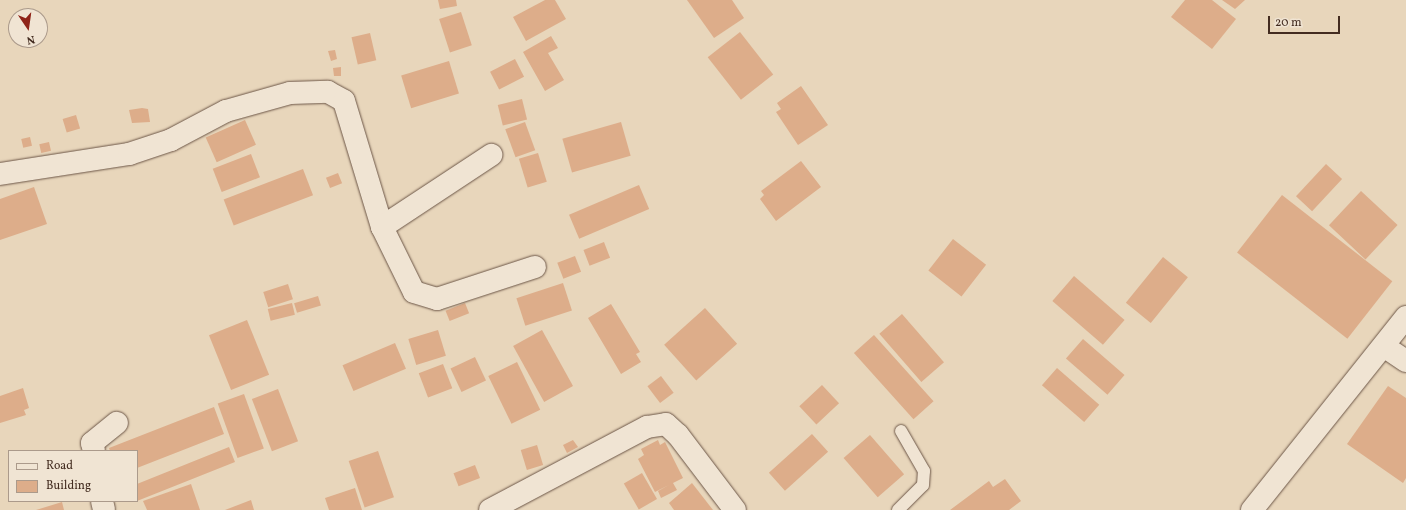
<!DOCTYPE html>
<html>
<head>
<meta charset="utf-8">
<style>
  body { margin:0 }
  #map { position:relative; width:1406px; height:510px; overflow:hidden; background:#e8d6bb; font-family:Vollkorn,serif }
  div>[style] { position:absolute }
  .building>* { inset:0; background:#ddad8a; transform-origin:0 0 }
  .roads { filter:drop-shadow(0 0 1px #6c5647) drop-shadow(0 0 1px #6c5647) }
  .lane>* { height:12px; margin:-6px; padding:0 6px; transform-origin:6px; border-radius:6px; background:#f0e4d3 }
  .street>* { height:22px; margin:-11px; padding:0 11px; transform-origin:11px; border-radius:11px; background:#f0e4d3 }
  span { translate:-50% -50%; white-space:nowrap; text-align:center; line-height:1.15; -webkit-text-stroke:3.5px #f0e4d3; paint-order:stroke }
  .legend { position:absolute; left:8px; top:450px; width:130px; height:52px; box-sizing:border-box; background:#f0e4d3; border:1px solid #ab9a8b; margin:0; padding:5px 7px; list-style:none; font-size:12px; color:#432c20 }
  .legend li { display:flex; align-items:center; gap:8px; height:20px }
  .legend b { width:20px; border:1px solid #ab9a8b }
  .north { position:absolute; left:8px; top:8px; width:40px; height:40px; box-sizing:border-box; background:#f0e4d3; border:1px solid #ab9a8b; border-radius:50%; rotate:167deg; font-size:11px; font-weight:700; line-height:16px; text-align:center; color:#432c20 }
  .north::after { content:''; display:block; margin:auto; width:14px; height:18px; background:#8f2418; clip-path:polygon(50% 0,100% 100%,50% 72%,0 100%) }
  .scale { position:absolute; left:1268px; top:16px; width:72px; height:18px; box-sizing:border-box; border:2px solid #432c20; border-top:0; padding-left:5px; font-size:12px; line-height:14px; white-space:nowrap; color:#432c20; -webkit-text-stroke:3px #f0e4d3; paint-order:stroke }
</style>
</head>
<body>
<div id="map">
  <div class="building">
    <i style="clip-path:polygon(438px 0,456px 0,457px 6px,440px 9px)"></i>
    <i style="clip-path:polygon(545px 0,555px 0,566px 19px,526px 41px,513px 17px)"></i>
    <i style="clip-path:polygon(687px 0,732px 0,744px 18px,714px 38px)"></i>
    <i style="clip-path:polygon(1185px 0,1212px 0,1236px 19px,1212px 49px,1171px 17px)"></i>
    <i style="clip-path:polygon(1222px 0,1245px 0,1235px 9px)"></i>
    <i style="left:461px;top:12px;width:35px;height:23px;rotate:72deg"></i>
    <i style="left:740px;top:32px;width:54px;height:41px;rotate:52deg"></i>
    <i style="left:370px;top:33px;width:28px;height:19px;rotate:77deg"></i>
    <i style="clip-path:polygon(551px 36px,558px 48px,548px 53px,564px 80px,545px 91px,523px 52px)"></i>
    <i style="clip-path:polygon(335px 50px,337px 59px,331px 61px,328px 51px)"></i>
    <i style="left:515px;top:59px;width:20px;height:28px;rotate:63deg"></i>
    <i style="left:449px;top:61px;width:34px;height:50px;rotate:73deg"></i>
    <i style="clip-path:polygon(341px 67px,341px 76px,334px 76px,333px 68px)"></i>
    <i style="clip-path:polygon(801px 86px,828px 125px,798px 145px,776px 112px,781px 109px,777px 103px)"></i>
    <i style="left:522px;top:99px;width:21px;height:25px;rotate:76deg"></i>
    <i style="clip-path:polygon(142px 108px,148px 109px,150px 122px,132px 123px,129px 110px)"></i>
    <i style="left:76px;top:115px;width:14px;height:14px;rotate:73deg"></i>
    <i style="left:245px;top:120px;width:27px;height:43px;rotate:66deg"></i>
    <i style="left:525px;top:122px;width:30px;height:21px;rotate:70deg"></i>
    <i style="left:621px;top:122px;width:35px;height:61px;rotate:74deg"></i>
    <i style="left:30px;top:137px;width:9px;height:9px;rotate:77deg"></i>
    <i style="left:49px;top:142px;width:9px;height:10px;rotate:77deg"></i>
    <i style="left:538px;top:153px;width:30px;height:20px;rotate:73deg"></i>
    <i style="left:251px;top:154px;width:25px;height:41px;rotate:69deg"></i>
    <i style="clip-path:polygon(801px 161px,821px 187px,776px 221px,760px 199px,764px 195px,761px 191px)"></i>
    <i style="left:1326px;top:164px;width:22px;height:44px;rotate:43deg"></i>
    <i style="left:303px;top:169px;width:28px;height:85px;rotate:69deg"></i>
    <i style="left:338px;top:173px;width:11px;height:13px;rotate:68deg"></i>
    <i style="left:639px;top:185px;width:26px;height:76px;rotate:67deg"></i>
    <i style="clip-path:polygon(34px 187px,47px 224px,0 240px,0 199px)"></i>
    <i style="left:1361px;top:191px;width:50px;height:47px;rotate:43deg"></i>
    <i style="left:1282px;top:195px;width:140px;height:73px;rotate:38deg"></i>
    <i style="left:953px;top:239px;width:42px;height:40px;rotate:38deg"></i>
    <i style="left:604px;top:242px;width:17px;height:22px;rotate:69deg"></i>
    <i style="left:575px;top:256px;width:17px;height:19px;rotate:69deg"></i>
    <i style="left:1163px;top:257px;width:32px;height:59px;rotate:39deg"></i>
    <i style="left:1074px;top:276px;width:67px;height:33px;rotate:41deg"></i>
    <i style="left:563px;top:283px;width:29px;height:49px;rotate:72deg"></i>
    <i style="left:288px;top:284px;width:16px;height:26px;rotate:72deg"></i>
    <i style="left:318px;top:296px;width:10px;height:25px;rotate:73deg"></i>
    <i style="left:292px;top:303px;width:12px;height:25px;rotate:76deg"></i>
    <i style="left:465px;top:303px;width:11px;height:21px;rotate:68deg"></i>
    <i style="clip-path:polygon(611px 304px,640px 352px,636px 354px,641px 362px,621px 374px,588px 318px)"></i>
    <i style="left:705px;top:308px;width:48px;height:55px;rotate:48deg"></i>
    <i style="left:902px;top:314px;width:64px;height:30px;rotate:49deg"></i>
    <i style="left:247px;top:320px;width:59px;height:41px;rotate:68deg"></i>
    <i style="left:438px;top:330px;width:27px;height:31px;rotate:73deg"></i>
    <i style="left:542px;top:330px;width:64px;height:33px;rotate:61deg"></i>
    <i style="left:874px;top:335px;width:89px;height:27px;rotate:48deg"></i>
    <i style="left:1083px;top:339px;width:55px;height:26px;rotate:41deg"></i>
    <i style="left:395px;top:343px;width:28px;height:57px;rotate:67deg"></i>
    <i style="left:475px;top:357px;width:26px;height:27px;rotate:65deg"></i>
    <i style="left:517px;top:362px;width:53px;height:32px;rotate:64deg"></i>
    <i style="left:443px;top:364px;width:26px;height:26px;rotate:69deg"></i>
    <i style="left:1057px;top:368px;width:56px;height:23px;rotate:41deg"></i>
    <i style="left:661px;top:376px;width:21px;height:17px;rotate:53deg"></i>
    <i style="left:822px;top:385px;width:25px;height:31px;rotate:47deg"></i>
    <i style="clip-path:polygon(1388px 386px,1406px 398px,1406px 478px,1403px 483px,1347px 444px)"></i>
    <i style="clip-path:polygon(23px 388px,29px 408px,24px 410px,26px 415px,0 423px,0 396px)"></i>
    <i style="left:278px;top:389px;width:56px;height:28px;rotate:69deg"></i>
    <i style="left:244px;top:394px;width:58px;height:28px;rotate:70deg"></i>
    <i style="clip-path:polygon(214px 407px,224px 434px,137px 468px,137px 451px,110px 451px,109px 448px)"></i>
    <i style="left:812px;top:434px;width:24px;height:58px;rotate:48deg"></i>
    <i style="left:870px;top:435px;width:52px;height:35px;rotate:49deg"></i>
    <i style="clip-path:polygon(573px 440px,578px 447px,567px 453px,563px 445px)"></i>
    <i style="clip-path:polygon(658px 440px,660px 445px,665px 442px,683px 478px,673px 483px,677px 490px,661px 498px,658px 491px,669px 485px,655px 492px,638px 459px,644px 455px,641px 449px)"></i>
    <i style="left:537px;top:445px;width:21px;height:17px;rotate:73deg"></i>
    <i style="clip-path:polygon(229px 447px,235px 462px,132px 503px,137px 501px,137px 484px)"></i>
    <i style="left:378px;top:451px;width:49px;height:31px;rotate:71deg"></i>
    <i style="left:475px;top:465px;width:14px;height:23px;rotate:69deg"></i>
    <i style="left:642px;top:473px;width:30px;height:21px;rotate:60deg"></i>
    <i style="clip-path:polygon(1005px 479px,1021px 501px,1009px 510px,950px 510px,989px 481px,993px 487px)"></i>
    <i style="clip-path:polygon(692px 483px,713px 510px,674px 510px,669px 503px)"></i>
    <i style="clip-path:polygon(191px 484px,200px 510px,147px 510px,143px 501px)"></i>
    <i style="clip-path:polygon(355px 488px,362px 510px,329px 510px,325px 498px)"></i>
    <i style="clip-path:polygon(251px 500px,254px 510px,225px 510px)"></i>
    <i style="clip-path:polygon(62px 502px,64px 510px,36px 510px)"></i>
  </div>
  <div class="roads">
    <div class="lane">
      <i style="left:898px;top:510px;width:35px;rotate:-45deg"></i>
      <i style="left:923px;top:485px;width:14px;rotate:-86deg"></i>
      <i style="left:924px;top:471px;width:46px;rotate:-119.9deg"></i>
    </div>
    <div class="street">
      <i style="left:0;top:174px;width:131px;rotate:-8.8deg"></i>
      <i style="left:129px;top:154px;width:44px;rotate:-18.4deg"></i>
      <i style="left:171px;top:140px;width:62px;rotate:-27.8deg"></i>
      <i style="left:226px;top:111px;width:66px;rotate:-15.7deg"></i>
      <i style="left:290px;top:93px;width:38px;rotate:-2deg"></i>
      <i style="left:328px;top:92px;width:18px;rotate:29deg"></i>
      <i style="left:344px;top:101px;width:132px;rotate:73.2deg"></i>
      <i style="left:382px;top:227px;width:72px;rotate:63.8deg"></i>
      <i style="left:414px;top:292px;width:24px;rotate:17deg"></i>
      <i style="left:437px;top:299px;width:103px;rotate:-18.1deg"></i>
      <i style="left:382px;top:227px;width:131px;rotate:-33.4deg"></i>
      <i style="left:1385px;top:347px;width:25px;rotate:34deg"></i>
      <i style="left:94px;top:451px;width:8px;rotate:-104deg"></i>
      <i style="left:92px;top:443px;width:32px;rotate:-39deg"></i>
      <i style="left:102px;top:501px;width:9px;rotate:77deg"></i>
      <i style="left:490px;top:510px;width:178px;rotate:-27.9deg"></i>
      <i style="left:647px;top:427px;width:19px;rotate:-9deg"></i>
      <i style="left:666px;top:424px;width:16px;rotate:43deg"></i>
      <i style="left:678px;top:435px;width:94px;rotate:52.8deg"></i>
      <i style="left:1252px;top:510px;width:247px;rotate:-51.4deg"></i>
    </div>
  </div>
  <ul class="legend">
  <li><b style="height:5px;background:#f0e4d3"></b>Road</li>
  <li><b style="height:11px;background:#ddad8a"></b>Building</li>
  </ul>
  <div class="north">N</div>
  <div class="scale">20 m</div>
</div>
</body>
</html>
